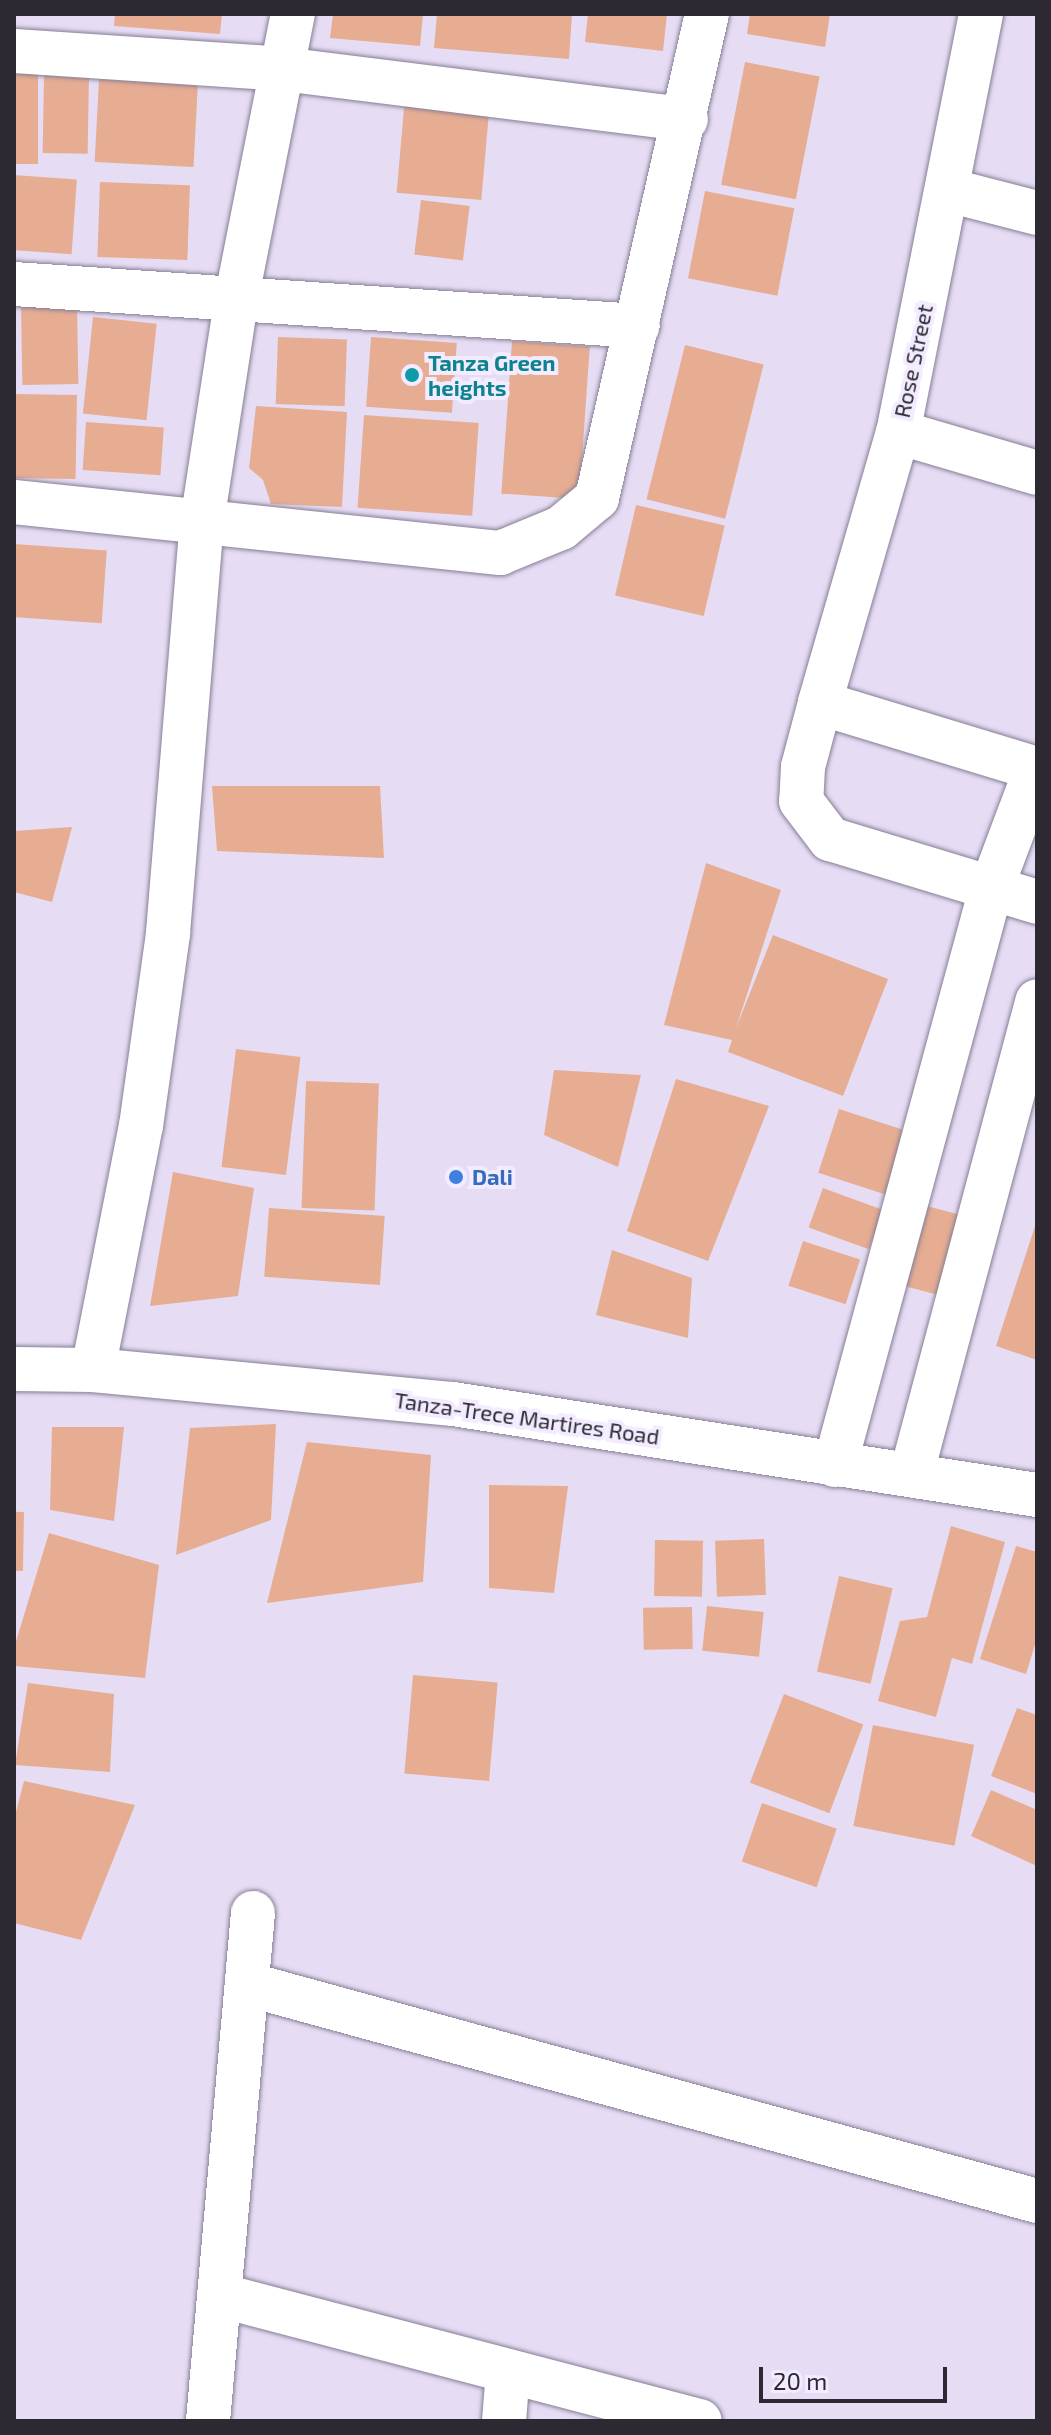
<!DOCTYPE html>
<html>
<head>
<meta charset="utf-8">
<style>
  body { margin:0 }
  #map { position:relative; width:1051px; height:2435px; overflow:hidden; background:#e6ddf5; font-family:"Exo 2",sans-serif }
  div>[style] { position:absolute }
  .building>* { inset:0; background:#e6ad93; transform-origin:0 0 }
  .roads { filter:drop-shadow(0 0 2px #867e94) drop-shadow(0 0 2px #867e94) }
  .minor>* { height:44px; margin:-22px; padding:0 22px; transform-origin:22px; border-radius:22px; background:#fff }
  .major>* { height:44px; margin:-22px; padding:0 22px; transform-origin:22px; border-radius:22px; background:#fff }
  .dots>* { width:22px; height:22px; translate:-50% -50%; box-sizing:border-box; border:4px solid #f3ebff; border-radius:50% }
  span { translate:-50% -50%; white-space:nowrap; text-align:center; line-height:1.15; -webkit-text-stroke:8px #f3ebff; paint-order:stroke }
  .street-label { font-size:22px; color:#2c2932 }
  .culture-label { font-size:22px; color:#0d838f; font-weight:700 }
  .left { translate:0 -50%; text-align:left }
  .shop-label { font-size:22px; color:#366cbe; font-weight:700 }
  .frame { position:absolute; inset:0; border:16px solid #2c2932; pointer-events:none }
  .scale { position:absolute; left:759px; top:2367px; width:188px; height:36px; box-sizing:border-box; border:4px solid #2c2932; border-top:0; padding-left:10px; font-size:24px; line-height:28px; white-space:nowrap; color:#2c2932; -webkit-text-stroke:6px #f3ebff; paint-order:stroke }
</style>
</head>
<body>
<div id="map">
  <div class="building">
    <i style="clip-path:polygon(115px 14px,222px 14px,220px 34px,114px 26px)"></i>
    <i style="clip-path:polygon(333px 14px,423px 14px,420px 46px,330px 38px)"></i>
    <i style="clip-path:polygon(437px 14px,572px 14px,569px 59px,434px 48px)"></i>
    <i style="clip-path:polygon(588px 14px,667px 14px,663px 51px,585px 42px)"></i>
    <i style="clip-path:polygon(750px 14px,830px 14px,825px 47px,747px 34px)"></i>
    <i style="left:745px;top:62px;width:76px;height:125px;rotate:11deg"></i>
    <i style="left:14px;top:74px;width:24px;height:90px"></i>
    <i style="left:44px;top:75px;width:45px;height:78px;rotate:1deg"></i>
    <i style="left:99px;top:79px;width:99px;height:83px;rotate:3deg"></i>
    <i style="left:405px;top:97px;width:85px;height:96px;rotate:5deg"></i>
    <i style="left:14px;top:175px;width:63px;height:75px;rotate:4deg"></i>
    <i style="left:100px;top:182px;width:90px;height:75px;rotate:2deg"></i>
    <i style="left:705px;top:191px;width:91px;height:89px;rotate:11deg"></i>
    <i style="left:421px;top:200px;width:49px;height:55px;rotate:7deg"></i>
    <i style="left:77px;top:306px;width:78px;height:56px;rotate:89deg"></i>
    <i style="left:93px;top:317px;width:64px;height:97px;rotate:6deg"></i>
    <i style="left:278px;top:337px;width:69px;height:67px;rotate:2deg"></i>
    <i style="left:371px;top:337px;width:86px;height:70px;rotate:4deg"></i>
    <i style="left:512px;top:341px;width:78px;height:153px;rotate:4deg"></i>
    <i style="left:685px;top:345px;width:81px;height:159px;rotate:14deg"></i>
    <i style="left:14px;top:394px;width:63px;height:84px;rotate:1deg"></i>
    <i style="clip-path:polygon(256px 406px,347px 412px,342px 507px,271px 504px,263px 480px,249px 468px)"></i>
    <i style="left:364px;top:415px;width:115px;height:93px;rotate:4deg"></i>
    <i style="left:86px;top:422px;width:78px;height:48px;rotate:4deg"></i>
    <i style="left:636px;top:505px;width:91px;height:93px;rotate:13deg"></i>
    <i style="left:14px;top:544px;width:93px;height:73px;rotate:4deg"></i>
    <i style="clip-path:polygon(212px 786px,380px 786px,384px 858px,217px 851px)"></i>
    <i style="clip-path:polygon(72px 827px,52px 902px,14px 892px,14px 831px)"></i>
    <i style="clip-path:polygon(706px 863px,781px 890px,736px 1028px,773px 935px,888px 979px,843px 1096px,728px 1052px,732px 1040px,664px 1025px)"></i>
    <i style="left:236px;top:1049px;width:65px;height:119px;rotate:7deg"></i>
    <i style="clip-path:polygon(554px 1070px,641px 1075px,618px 1167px,544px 1135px)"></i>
    <i style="clip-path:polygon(676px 1079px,769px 1106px,708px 1261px,627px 1231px)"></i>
    <i style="left:306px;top:1081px;width:73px;height:127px;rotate:2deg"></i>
    <i style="left:839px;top:1109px;width:73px;height:67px;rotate:18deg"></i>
    <i style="clip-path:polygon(173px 1172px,254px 1188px,238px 1296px,150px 1306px)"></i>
    <i style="left:823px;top:1188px;width:64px;height:42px;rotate:20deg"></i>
    <i style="left:923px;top:1205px;width:39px;height:83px;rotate:15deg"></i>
    <i style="left:269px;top:1208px;width:116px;height:69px;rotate:4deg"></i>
    <i style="clip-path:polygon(1036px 1223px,1037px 1223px,1037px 1360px,996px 1346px)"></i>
    <i style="left:803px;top:1241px;width:60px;height:47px;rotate:18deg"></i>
    <i style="clip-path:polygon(612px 1250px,692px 1278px,688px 1338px,596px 1315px)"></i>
    <i style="clip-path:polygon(276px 1424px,271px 1520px,176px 1555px,190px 1428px)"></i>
    <i style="clip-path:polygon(52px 1427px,124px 1427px,114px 1521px,50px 1510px)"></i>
    <i style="clip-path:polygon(307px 1442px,431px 1455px,423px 1582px,267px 1603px)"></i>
    <i style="clip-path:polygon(489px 1485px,568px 1486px,554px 1593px,489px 1588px)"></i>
    <i style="left:24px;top:1512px;width:59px;height:10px;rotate:91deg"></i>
    <i style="clip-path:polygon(951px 1526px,1005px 1542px,972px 1664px,952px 1658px,936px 1717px,878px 1701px,900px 1621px,927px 1617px)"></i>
    <i style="clip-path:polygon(49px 1533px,159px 1565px,145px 1678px,14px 1666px,14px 1648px)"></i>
    <i style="left:764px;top:1539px;width:56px;height:49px;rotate:88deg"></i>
    <i style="left:655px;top:1540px;width:48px;height:56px;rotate:1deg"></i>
    <i style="clip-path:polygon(1016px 1546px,1037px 1552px,1037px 1638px,1026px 1674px,980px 1659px)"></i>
    <i style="left:839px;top:1576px;width:55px;height:98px;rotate:13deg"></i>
    <i style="left:707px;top:1606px;width:57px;height:45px;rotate:6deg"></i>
    <i style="left:692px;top:1607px;width:42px;height:49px;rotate:89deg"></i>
    <i style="left:413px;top:1675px;width:85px;height:99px;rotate:5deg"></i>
    <i style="clip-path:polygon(28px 1683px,114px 1694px,110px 1772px,15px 1765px)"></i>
    <i style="left:784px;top:1694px;width:85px;height:95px;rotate:21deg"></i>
    <i style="clip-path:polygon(1017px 1708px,1037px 1715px,1037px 1794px,991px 1776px)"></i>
    <i style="left:873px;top:1725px;width:103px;height:103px;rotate:11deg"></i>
    <i style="clip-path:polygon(24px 1781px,135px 1805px,81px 1940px,14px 1923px,14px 1820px)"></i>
    <i style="clip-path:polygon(991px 1790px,1037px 1810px,1037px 1866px,971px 1836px)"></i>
    <i style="left:762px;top:1803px;width:79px;height:62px;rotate:19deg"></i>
  </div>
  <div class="roads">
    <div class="minor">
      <i style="left:981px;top:14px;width:426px;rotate:101.2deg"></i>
      <i style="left:898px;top:432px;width:282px;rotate:106.1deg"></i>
      <i style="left:820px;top:703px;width:66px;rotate:104.9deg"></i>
      <i style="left:803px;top:767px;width:34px;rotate:93deg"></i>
      <i style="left:801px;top:801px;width:48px;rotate:52.7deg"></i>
      <i style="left:830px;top:839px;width:216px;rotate:16.9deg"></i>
      <i style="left:14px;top:51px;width:269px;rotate:3.8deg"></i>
      <i style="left:282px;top:69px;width:407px;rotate:7.1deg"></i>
      <i style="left:948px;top:190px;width:92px;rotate:14.5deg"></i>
      <i style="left:14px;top:284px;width:625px;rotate:3.85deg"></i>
      <i style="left:898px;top:432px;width:145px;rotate:16.4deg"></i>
      <i style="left:14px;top:502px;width:489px;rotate:6deg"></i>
      <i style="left:500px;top:553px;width:66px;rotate:-22.3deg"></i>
      <i style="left:561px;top:528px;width:47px;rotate:-39.8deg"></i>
      <i style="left:597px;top:498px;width:496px;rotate:-77.2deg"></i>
      <i style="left:820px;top:703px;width:227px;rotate:16.9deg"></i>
      <i style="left:93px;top:1370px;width:249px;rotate:-78.9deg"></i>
      <i style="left:141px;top:1126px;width:195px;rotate:-82deg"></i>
      <i style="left:168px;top:933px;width:412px;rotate:-85.3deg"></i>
      <i style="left:202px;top:522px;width:229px;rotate:-81.2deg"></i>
      <i style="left:237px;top:296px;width:288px;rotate:-78.8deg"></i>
      <i style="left:835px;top:1465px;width:597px;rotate:-74.85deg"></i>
      <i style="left:991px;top:889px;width:128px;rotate:-69.4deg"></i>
      <i style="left:912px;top:1472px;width:487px;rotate:-75.1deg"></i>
      <i style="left:247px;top:1984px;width:819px;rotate:15.36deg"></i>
      <i style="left:219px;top:2295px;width:497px;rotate:14.7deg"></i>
      <i style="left:208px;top:2421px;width:510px;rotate:-84.94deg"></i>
      <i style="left:504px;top:2421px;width:50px;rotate:-85.4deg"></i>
    </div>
    <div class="major">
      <i style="left:14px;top:1369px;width:79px;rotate:0.7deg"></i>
      <i style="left:93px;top:1370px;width:362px;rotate:5.4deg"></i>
      <i style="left:453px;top:1404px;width:591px;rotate:8.86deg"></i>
    </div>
  </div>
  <div class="dots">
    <i style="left:412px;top:375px;background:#0f9aa8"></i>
    <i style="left:456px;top:1177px;background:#3f7fe0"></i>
  </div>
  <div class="street-label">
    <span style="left:913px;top:361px;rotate:-78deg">Rose Street</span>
    <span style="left:527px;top:1418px;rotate:8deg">Tanza-Trece Martires Road</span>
  </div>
  <div class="culture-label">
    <span class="left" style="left:428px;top:375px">Tanza Green<br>heights</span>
  </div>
  <div class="shop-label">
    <span class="left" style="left:472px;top:1177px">Dali</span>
  </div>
  <div class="frame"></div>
  <div class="scale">20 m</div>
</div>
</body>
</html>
